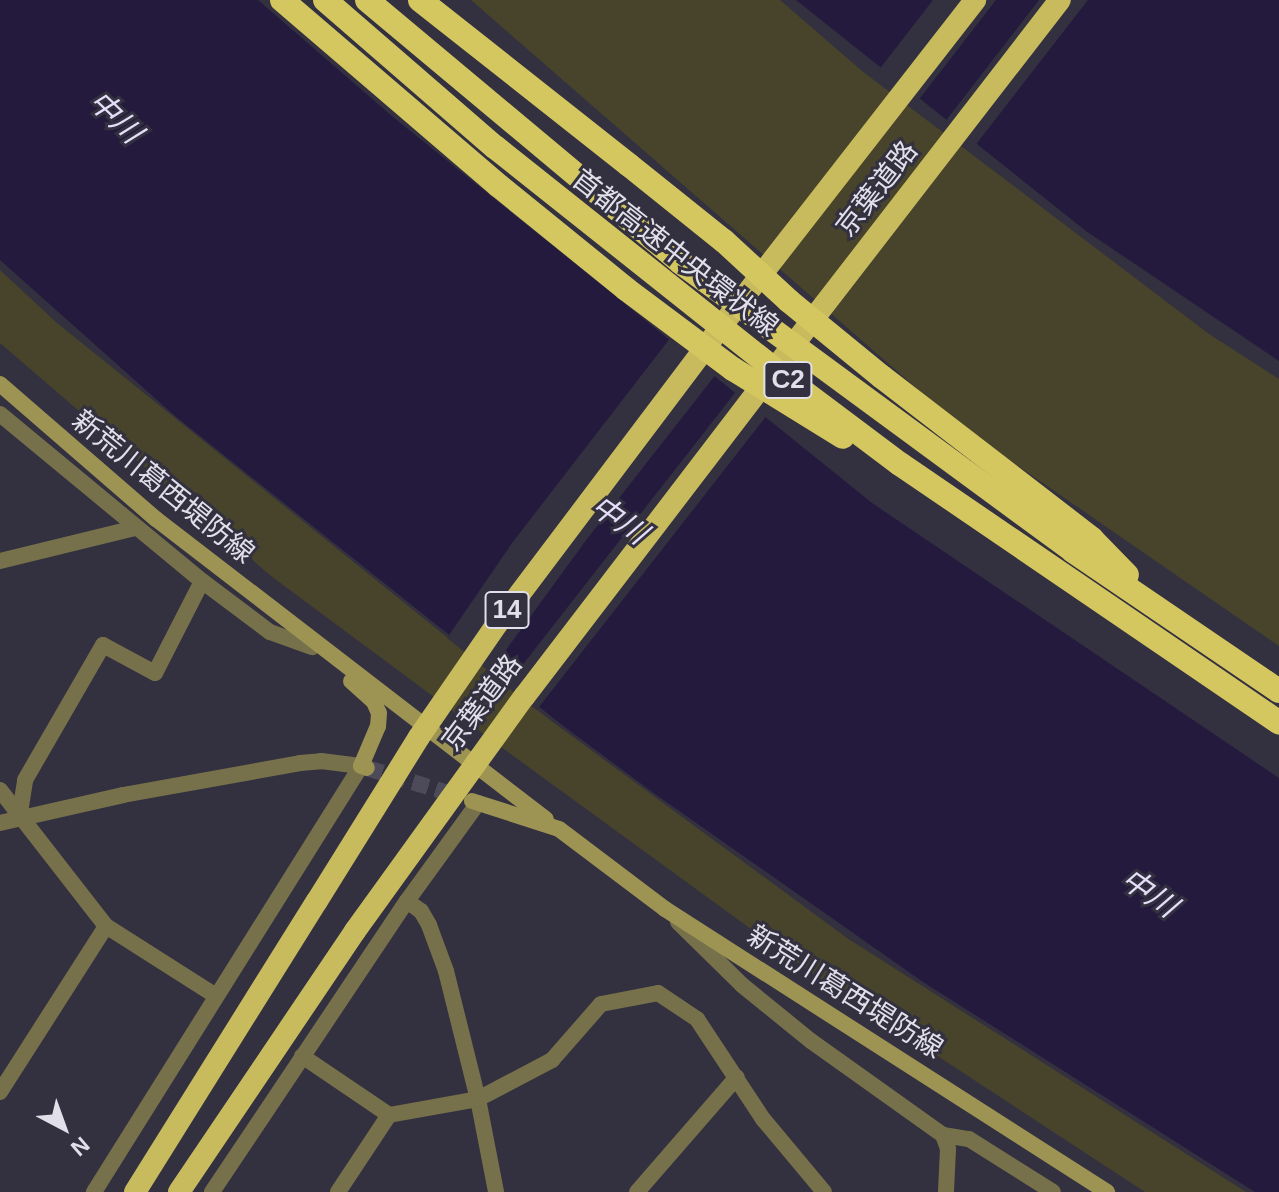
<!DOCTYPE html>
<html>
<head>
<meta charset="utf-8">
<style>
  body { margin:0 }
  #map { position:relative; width:1279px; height:1192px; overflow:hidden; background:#33303f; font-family:Arial,"Noto Sans JP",sans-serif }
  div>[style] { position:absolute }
  .green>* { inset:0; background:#48442b }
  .water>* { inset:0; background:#241a3d }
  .pier>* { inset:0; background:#33303f; transform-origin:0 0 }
  .secondary-tunnel>* { height:16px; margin-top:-8px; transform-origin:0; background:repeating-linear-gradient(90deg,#4d4a59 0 16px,transparent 0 24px) }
  .minor>* { height:16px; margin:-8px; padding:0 8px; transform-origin:8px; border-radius:8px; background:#76714a }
  .tertiary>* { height:16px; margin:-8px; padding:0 8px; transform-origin:8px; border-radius:8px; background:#76714a }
  .secondary>* { height:16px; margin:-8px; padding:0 8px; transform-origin:8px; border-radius:8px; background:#9d9454 }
  .trunk>* { height:22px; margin:-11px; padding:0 11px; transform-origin:11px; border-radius:11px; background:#c8bb5e }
  .motorway>* { height:24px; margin:-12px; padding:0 12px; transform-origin:12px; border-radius:12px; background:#d5c760 }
  .trunk-bridge>* { height:22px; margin:-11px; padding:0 11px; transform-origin:11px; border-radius:11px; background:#c8bb5e }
  .motorway-bridge>* { height:24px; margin:-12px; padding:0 12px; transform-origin:12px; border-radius:12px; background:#d5c760 }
  span { translate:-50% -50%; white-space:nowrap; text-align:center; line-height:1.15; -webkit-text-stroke:6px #33303f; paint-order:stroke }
  .shield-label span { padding:2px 6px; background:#33303f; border:2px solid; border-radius:6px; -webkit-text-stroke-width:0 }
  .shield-label { font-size:26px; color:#e1e0ea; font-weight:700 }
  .street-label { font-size:28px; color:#e1e0ea }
  .water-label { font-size:30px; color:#e4defa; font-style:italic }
  .north { position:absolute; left:24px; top:1088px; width:80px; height:80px; -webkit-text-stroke:6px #33303f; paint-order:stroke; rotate:139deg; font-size:22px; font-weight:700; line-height:32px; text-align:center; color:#e1e0ea }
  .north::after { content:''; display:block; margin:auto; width:28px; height:36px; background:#e1e0ea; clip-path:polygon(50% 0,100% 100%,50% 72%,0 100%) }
</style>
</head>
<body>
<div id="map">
  <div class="green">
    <i style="clip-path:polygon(471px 0,780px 0,862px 71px,1209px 334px,1279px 379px,1279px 646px,960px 426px)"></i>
    <i style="clip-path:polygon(0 270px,57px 323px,546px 717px,847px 938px,1246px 1192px,1145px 1192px,814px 975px,512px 755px,271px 576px,0 343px)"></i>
  </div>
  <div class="water">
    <i style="clip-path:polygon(0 0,258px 0,393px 117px,872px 503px,1279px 778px,1279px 1192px,1255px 1192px,923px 982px,655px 794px,562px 725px,175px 416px,0 260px)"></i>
    <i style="clip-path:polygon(796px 0,1279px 0,1279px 361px,1086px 231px)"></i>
  </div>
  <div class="pier">
    <i style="clip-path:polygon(933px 0,996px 0,917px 102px,878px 71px)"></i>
    <i style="clip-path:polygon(1039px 0,1088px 0,974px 147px,944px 123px)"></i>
    <i style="clip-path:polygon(671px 337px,717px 373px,587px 539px,490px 672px,447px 638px,512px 543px)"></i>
    <i style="left:738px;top:389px;width:39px;height:377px;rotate:38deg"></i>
  </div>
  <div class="secondary-tunnel">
    <i style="left:367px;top:768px;width:98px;rotate:17.1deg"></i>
  </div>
  <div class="minor">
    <i style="left:0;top:414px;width:262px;rotate:39.6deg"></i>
    <i style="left:202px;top:581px;width:85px;rotate:36.9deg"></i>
    <i style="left:270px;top:632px;width:45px;rotate:19.7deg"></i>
    <i style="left:0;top:561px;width:139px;rotate:-13.7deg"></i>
    <i style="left:0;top:790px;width:172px;rotate:52.1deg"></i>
    <i style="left:106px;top:926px;width:130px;rotate:32.5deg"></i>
    <i style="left:19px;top:819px;width:39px;rotate:-81deg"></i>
    <i style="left:25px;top:780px;width:156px;rotate:-60deg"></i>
    <i style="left:103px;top:645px;width:59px;rotate:28.3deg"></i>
    <i style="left:155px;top:673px;width:103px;rotate:-62.9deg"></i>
    <i style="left:407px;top:901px;width:17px;rotate:36deg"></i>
    <i style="left:421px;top:911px;width:16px;rotate:60deg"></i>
    <i style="left:429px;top:925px;width:49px;rotate:69.7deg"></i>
    <i style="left:446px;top:971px;width:132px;rotate:76deg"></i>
    <i style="left:478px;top:1099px;width:95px;rotate:79deg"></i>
    <i style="left:302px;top:1056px;width:105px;rotate:34.1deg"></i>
    <i style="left:0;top:1092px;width:197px;rotate:-57.4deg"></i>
    <i style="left:943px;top:1135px;width:26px;rotate:9deg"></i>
    <i style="left:969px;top:1139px;width:99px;rotate:32.2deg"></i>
    <i style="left:338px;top:1192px;width:92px;rotate:-56.5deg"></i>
    <i style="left:389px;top:1115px;width:90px;rotate:-10.2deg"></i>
    <i style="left:478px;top:1099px;width:84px;rotate:-27.8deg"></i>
    <i style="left:552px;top:1060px;width:74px;rotate:-48.8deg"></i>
    <i style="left:601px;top:1004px;width:58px;rotate:-10.9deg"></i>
    <i style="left:658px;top:993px;width:47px;rotate:33.7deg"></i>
    <i style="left:697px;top:1019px;width:120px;rotate:56.6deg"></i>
    <i style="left:763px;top:1119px;width:95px;rotate:50.1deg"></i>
    <i style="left:637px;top:1192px;width:152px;rotate:-49deg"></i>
  </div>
  <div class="tertiary">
    <i style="left:0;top:823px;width:126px;rotate:-12.8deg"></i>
    <i style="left:123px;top:795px;width:180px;rotate:-10.2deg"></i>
    <i style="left:300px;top:763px;width:21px;rotate:-5deg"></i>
    <i style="left:321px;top:761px;width:40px;rotate:7.1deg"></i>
    <i style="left:361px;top:766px;width:503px;rotate:122.08deg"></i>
    <i style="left:678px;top:922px;width:90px;rotate:44.5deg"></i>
    <i style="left:742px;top:985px;width:89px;rotate:39.1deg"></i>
    <i style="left:811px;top:1041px;width:162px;rotate:35.5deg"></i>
    <i style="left:943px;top:1135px;width:15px;rotate:70deg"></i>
    <i style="left:948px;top:1149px;width:43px;rotate:92.7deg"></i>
    <i style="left:212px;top:1192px;width:350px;rotate:-56.2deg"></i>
    <i style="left:407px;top:901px;width:121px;rotate:-54.1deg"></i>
  </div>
  <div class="secondary">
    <i style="left:0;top:384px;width:206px;rotate:40.9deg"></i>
    <i style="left:156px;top:519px;width:492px;rotate:37.6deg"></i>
    <i style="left:351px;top:681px;width:31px;rotate:42deg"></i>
    <i style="left:374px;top:702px;width:12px;rotate:66deg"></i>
    <i style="left:379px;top:713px;width:13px;rotate:94deg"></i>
    <i style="left:378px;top:726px;width:43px;rotate:113deg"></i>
    <i style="left:361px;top:766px;width:6px;rotate:18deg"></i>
    <i style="left:472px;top:801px;width:91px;rotate:17.8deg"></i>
    <i style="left:559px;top:829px;width:133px;rotate:37deg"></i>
    <i style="left:665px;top:909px;width:525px;rotate:32.63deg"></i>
  </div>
  <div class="trunk">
    <i style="left:716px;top:333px;width:422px;rotate:-52.1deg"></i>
    <i style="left:770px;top:375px;width:474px;rotate:-52.3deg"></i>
    <i style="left:135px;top:1192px;width:343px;rotate:-58deg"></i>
    <i style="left:179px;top:1192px;width:315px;rotate:-56deg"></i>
  </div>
  <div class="motorway">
    <i style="left:420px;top:0;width:266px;rotate:38.3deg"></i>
  </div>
  <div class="trunk-bridge">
    <i style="left:317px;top:901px;width:193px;rotate:-58.1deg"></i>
    <i style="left:419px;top:737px;width:137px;rotate:-55.4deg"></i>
    <i style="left:497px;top:624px;width:364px;rotate:-53deg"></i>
    <i style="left:355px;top:931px;width:289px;rotate:-54.2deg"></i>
    <i style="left:524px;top:697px;width:405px;rotate:-52.6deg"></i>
  </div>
  <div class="motorway-bridge">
    <i style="left:282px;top:0;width:286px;rotate:40.6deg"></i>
    <i style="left:499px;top:186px;width:164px;rotate:39deg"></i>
    <i style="left:626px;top:289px;width:134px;rotate:36.8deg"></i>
    <i style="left:733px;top:369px;width:129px;rotate:31.7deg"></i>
    <i style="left:325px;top:0;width:225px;rotate:40.9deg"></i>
    <i style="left:495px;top:147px;width:369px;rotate:38.5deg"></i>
    <i style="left:784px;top:377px;width:145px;rotate:36.9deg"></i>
    <i style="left:900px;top:464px;width:459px;rotate:34.3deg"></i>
    <i style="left:367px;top:0;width:408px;rotate:39.9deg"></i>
    <i style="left:680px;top:262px;width:488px;rotate:36.3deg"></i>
    <i style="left:1073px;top:551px;width:249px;rotate:34.2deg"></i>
    <i style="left:629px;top:165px;width:122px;rotate:38.7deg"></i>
    <i style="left:724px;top:241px;width:88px;rotate:42.7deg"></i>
    <i style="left:789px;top:301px;width:120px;rotate:39.3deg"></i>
    <i style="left:882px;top:377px;width:265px;rotate:37.6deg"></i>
    <i style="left:1092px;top:539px;width:50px;rotate:45.8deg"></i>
  </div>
  <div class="shield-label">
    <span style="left:788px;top:380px">C2</span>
    <span style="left:507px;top:610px">14</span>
  </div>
  <div class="street-label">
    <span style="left:877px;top:189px;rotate:-52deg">京葉道路</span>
    <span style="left:675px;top:253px;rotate:38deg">首都高速中央環状線</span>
    <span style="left:163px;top:487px;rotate:39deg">新荒川葛西堤防線</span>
    <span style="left:482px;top:703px;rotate:-53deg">京葉道路</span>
    <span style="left:845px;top:992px;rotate:32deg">新荒川葛西堤防線</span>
  </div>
  <div class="water-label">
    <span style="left:115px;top:117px;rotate:44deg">中川</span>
    <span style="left:619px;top:520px;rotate:35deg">中川</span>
    <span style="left:1149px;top:893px;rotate:35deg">中川</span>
  </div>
  <div class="north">N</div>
</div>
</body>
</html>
